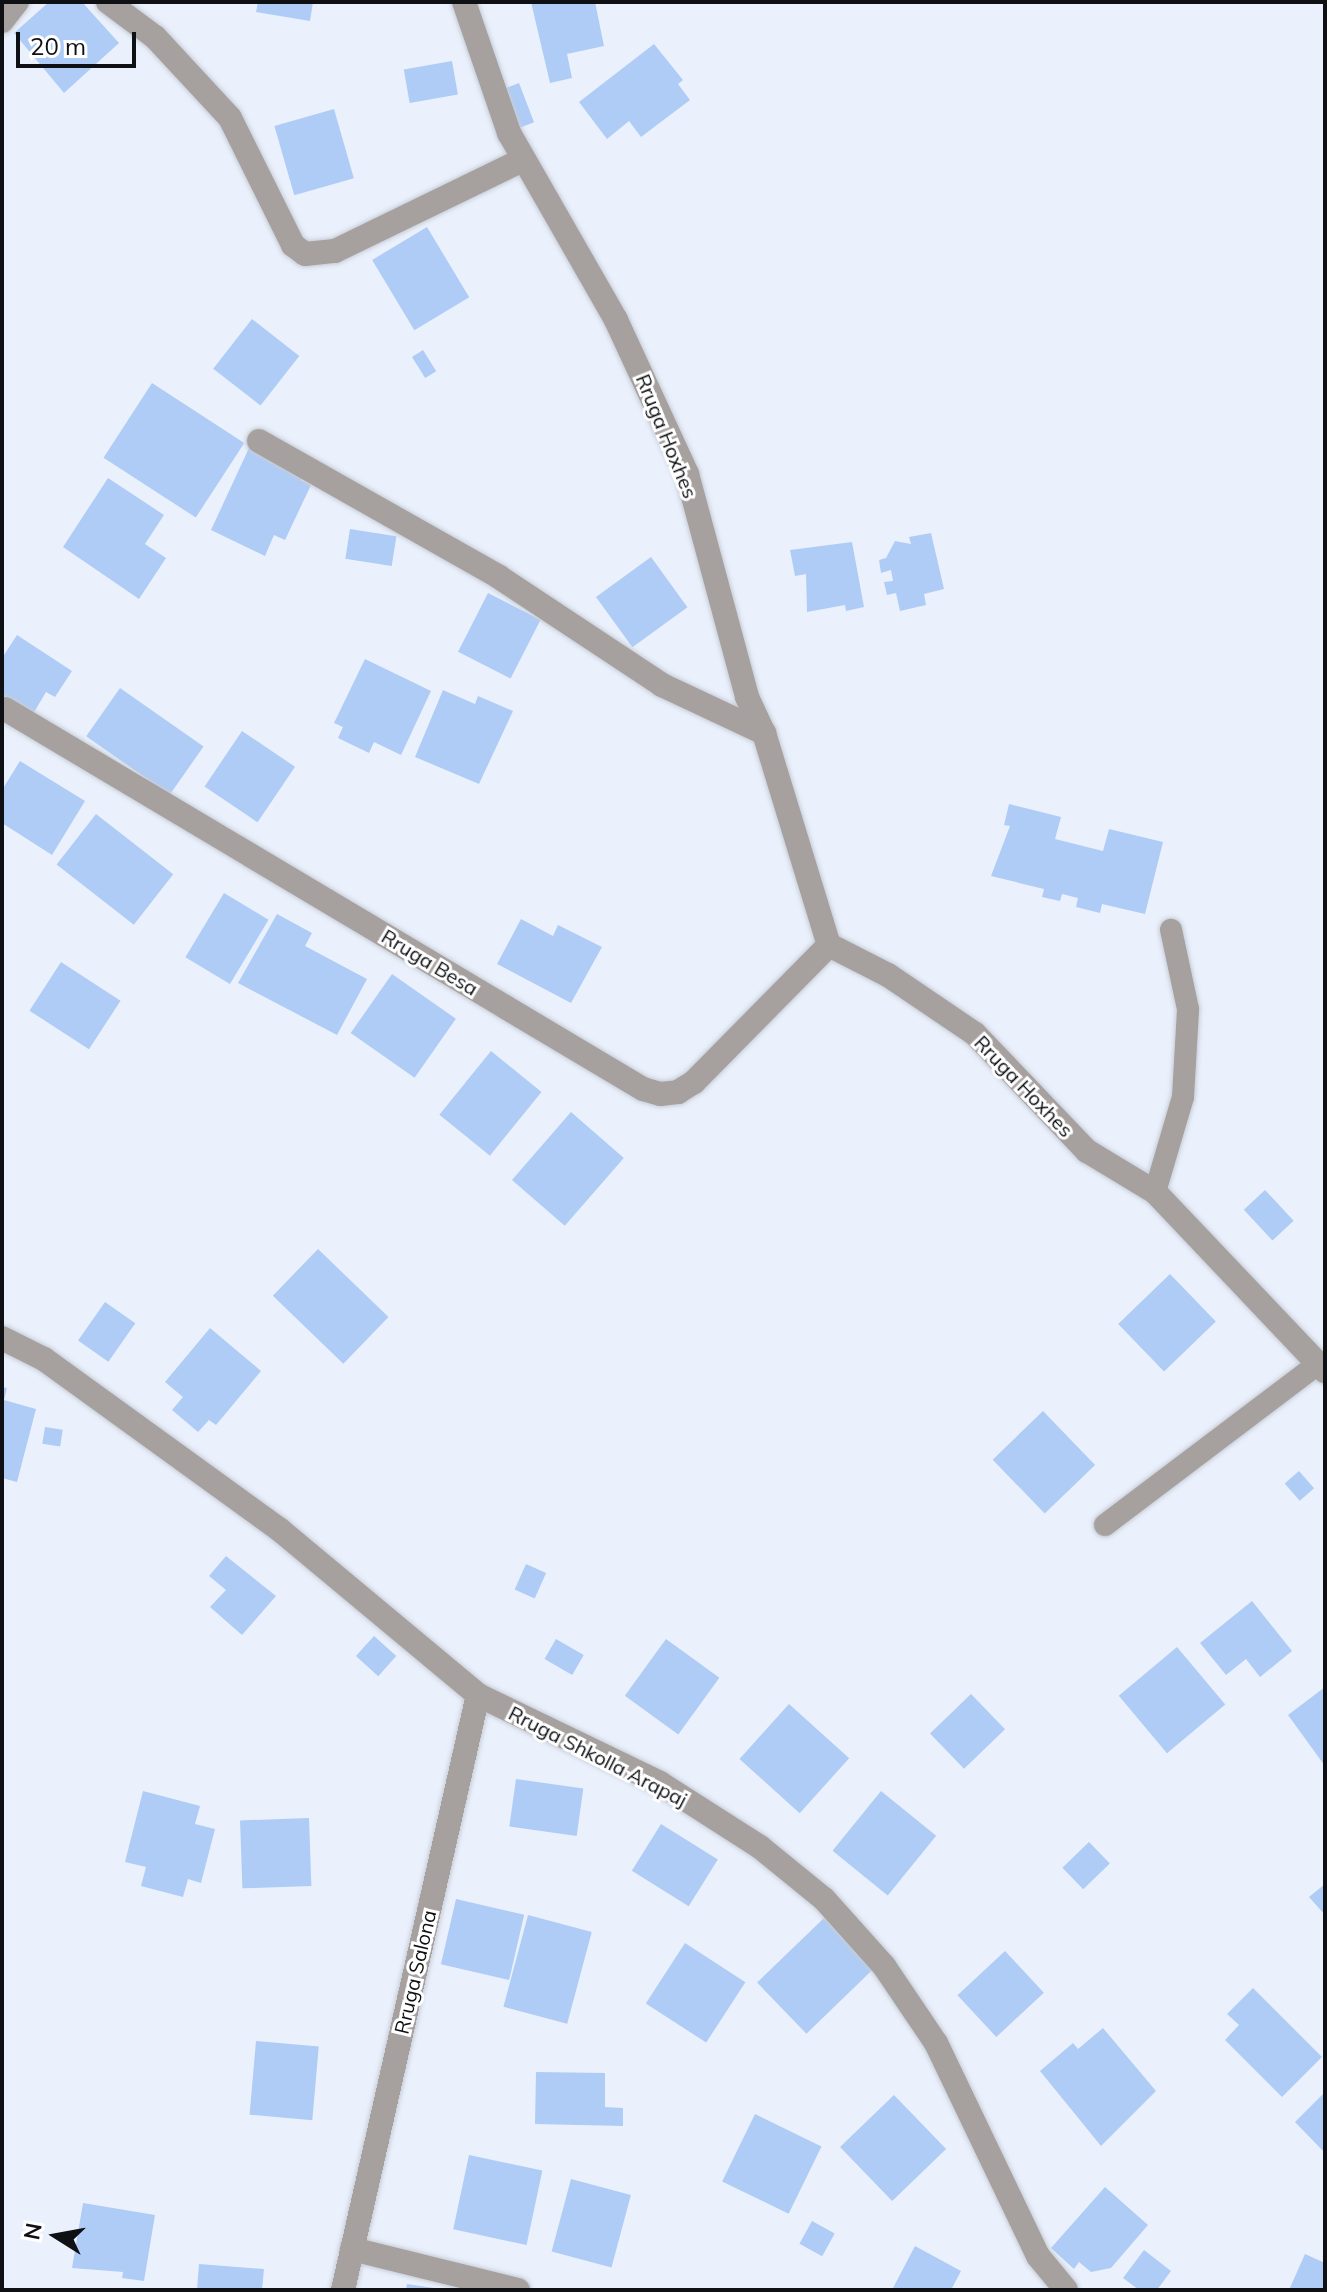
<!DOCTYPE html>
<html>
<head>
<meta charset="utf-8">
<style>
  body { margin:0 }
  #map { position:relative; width:1327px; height:2292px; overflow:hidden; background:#eaf1fc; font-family:Mulish,sans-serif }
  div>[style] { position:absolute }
  .building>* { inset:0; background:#aeccf6; transform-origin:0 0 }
  .roads { filter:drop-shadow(0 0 2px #c7cdd7) drop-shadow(0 0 2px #c7cdd7) }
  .lane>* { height:22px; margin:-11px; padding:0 11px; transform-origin:11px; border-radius:11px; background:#a6a09e }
  .street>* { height:24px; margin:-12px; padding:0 12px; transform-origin:12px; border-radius:12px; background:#a6a09e }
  span { translate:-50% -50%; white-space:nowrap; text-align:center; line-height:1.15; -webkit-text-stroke:6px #fff; paint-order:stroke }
  .street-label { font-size:20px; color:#0e1014 }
  .frame { position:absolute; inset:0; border:4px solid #0e1014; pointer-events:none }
  .north { position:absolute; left:16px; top:2196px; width:80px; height:80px; -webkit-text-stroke:6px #fff; paint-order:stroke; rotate:281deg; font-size:22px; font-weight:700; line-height:32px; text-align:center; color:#0e1014 }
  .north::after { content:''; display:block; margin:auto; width:28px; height:36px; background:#0e1014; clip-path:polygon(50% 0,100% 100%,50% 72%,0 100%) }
  .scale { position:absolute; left:16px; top:32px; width:120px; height:36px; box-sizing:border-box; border:4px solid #0e1014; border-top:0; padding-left:10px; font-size:24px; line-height:28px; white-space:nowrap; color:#0e1014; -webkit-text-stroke:6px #fff; paint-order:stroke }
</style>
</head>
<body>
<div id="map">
  <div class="building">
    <i style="clip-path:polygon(49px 2px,82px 2px,119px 43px,64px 93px,14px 33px)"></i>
    <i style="clip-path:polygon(258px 2px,313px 2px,310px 21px,256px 12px)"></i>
    <i style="clip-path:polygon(531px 2px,595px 2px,604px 46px,567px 54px,572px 78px,550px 83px)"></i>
    <i style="clip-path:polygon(654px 44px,683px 80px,678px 84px,690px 100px,641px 137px,629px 121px,607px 139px,579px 102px)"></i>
    <i style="left:452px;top:61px;width:34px;height:49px;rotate:80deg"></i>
    <i style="left:519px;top:83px;width:42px;height:18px;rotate:69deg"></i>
    <i style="left:334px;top:109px;width:72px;height:62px;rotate:74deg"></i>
    <i style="left:427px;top:227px;width:82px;height:64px;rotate:59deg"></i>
    <i style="left:252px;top:319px;width:60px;height:63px;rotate:38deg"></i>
    <i style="left:423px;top:350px;width:25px;height:13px;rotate:58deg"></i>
    <i style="left:152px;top:383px;width:110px;height:89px;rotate:33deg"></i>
    <i style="clip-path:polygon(249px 448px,303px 473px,301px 480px,311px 485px,285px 540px,274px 535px,265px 556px,211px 530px)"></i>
    <i style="clip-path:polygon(108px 478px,164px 515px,145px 544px,166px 558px,139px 599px,63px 547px)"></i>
    <i style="left:350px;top:529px;width:47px;height:30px;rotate:9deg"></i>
    <i style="clip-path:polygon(931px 533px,944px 589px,924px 594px,926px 605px,900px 611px,896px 593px,887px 595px,884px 582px,893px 581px,891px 570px,881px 573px,879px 560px,886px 558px,895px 541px,911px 544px,909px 537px)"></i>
    <i style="clip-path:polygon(852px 542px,864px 607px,846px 611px,845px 605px,807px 612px,806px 574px,795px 576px,790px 550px)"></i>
    <i style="left:651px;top:557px;width:62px;height:68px;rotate:54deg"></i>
    <i style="left:488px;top:593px;width:59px;height:66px;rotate:27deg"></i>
    <i style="clip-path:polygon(17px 635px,72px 671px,55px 697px,46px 692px,33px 714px,2px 694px,2px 658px)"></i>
    <i style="clip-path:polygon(365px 659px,431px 691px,401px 755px,374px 742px,369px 753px,338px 738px,343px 727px,334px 723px)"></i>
    <i style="left:120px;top:688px;width:102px;height:59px;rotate:35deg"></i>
    <i style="clip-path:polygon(443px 690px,475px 704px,478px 696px,513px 711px,479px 784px,415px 757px)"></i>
    <i style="left:242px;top:731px;width:64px;height:67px;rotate:34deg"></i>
    <i style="clip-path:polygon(20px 761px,85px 801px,52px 855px,2px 823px,2px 790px)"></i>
    <i style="clip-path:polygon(1009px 804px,1061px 817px,1055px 839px,1103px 851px,1109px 829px,1163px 842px,1145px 914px,1102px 904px,1100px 913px,1076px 907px,1078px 898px,1062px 894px,1060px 901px,1042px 897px,1044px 889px,991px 876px,1010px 826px,1004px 825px)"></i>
    <i style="left:96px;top:814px;width:98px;height:64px;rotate:38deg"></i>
    <i style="left:224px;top:893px;width:52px;height:75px;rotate:31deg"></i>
    <i style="clip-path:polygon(277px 914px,312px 933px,305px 946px,367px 979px,337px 1035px,238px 983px)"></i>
    <i style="clip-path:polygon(521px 919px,553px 936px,558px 925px,602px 947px,571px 1003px,497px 964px)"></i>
    <i style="left:61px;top:962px;width:71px;height:58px;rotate:33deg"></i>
    <i style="left:392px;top:974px;width:78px;height:72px;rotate:35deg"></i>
    <i style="left:491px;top:1051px;width:65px;height:82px;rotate:39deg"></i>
    <i style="left:571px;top:1112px;width:70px;height:90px;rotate:41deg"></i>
    <i style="left:1265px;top:1190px;width:42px;height:29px;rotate:47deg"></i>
    <i style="left:318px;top:1249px;width:98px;height:65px;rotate:44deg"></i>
    <i style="left:1170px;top:1274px;width:66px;height:72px;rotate:46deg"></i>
    <i style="left:105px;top:1302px;width:37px;height:47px;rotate:35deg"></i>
    <i style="clip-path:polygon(210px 1328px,261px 1371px,216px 1425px,209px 1420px,198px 1432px,172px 1410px,183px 1397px,165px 1382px)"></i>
    <i style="clip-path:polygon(2px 1387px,7px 1388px,4px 1400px,36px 1409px,17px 1482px,2px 1478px)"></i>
    <i style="left:1043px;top:1411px;width:75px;height:70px;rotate:46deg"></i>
    <i style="left:45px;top:1427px;width:18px;height:17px;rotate:9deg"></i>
    <i style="left:1299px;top:1471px;width:23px;height:19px;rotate:49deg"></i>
    <i style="clip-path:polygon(226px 1556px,276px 1596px,242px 1635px,210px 1607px,226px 1590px,209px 1576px)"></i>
    <i style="left:526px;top:1564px;width:22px;height:28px;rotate:24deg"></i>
    <i style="clip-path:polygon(1252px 1601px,1292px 1651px,1260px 1677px,1246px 1659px,1226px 1675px,1200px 1643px)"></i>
    <i style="left:374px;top:1636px;width:30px;height:27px;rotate:42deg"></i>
    <i style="left:556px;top:1639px;width:32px;height:23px;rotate:30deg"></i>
    <i style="left:666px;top:1639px;width:66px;height:70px;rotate:36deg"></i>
    <i style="left:1177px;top:1647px;width:75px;height:76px;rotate:50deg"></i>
    <i style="clip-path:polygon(1325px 1687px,1325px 1766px,1288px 1715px)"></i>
    <i style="left:971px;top:1694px;width:49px;height:57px;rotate:46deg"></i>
    <i style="left:789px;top:1704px;width:81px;height:74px;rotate:42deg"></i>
    <i style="left:516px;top:1779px;width:68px;height:48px;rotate:8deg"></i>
    <i style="clip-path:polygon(143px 1791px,200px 1806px,195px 1824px,215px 1829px,201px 1883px,188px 1879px,183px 1897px,141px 1886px,146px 1867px,125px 1862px)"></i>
    <i style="left:881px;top:1791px;width:71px;height:77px;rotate:39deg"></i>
    <i style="left:309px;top:1818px;width:68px;height:69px;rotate:88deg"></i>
    <i style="left:661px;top:1824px;width:67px;height:55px;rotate:32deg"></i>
    <i style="left:1089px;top:1842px;width:30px;height:37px;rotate:46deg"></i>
    <i style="clip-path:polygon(1325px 1884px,1325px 1915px,1309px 1897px)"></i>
    <i style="left:456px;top:1899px;width:70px;height:67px;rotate:13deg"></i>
    <i style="left:528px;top:1915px;width:66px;height:95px;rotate:15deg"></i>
    <i style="left:824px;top:1918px;width:71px;height:93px;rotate:46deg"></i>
    <i style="left:685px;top:1943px;width:72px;height:72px;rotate:33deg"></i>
    <i style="left:1005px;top:1951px;width:57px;height:65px;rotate:47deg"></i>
    <i style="clip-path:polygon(1253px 1988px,1322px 2057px,1282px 2097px,1225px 2040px,1239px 2025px,1227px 2014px)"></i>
    <i style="clip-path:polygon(1103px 2028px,1156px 2091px,1101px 2146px,1040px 2071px,1073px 2043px,1078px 2049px)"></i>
    <i style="left:256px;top:2041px;width:63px;height:74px;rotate:5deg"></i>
    <i style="clip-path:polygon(536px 2072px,605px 2073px,605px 2107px,623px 2108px,623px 2126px,535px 2124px)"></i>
    <i style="clip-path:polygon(1325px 2092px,1325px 2153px,1295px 2122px)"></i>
    <i style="left:894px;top:2095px;width:75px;height:75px;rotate:46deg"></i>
    <i style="left:755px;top:2114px;width:74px;height:75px;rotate:26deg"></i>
    <i style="left:469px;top:2155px;width:75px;height:76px;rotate:12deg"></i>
    <i style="left:571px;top:2179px;width:62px;height:75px;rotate:15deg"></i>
    <i style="clip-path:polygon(1105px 2187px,1148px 2225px,1111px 2268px,1091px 2272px,1079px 2262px,1074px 2269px,1051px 2248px)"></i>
    <i style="clip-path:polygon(83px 2203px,155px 2215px,144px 2281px,122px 2278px,123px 2272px,72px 2268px)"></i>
    <i style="left:812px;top:2221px;width:26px;height:26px;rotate:29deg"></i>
    <i style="clip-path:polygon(915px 2246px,961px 2271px,951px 2290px,892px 2290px)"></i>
    <i style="clip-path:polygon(1144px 2250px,1171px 2271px,1157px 2290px,1139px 2290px,1123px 2278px)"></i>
    <i style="clip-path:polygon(1305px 2254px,1325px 2263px,1325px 2290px,1289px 2290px)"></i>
    <i style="clip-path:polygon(199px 2264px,264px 2269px,262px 2290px,197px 2290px)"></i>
    <i style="clip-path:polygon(407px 2284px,434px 2288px,433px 2290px,406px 2290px)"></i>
  </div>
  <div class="roads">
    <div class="lane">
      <i style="left:1155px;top:1192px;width:99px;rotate:-73.6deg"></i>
      <i style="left:1183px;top:1097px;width:88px;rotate:-86.7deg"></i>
      <i style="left:1188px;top:1009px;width:81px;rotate:-102.1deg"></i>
      <i style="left:1105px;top:1525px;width:267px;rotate:-37.1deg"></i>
    </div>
    <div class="street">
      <i style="left:108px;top:2px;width:59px;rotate:36.7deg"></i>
      <i style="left:155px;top:37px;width:110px;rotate:47.2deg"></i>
      <i style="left:230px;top:118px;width:142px;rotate:63.6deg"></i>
      <i style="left:293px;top:245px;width:15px;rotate:37deg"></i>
      <i style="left:305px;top:254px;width:30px;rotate:-6deg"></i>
      <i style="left:335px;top:251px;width:208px;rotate:-25.9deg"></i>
      <i style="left:464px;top:2px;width:139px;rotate:71deg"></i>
      <i style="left:509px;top:133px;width:215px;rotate:60.2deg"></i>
      <i style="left:616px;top:320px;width:170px;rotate:65.2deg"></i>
      <i style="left:687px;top:474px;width:231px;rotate:74.9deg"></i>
      <i style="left:747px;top:697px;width:40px;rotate:65deg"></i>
      <i style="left:764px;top:733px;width:222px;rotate:73deg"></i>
      <i style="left:829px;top:945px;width:66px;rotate:27deg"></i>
      <i style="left:888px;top:975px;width:105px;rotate:34.1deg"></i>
      <i style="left:975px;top:1034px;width:162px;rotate:46.3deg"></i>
      <i style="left:1087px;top:1151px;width:79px;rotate:31.1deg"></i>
      <i style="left:1155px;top:1192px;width:247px;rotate:46.5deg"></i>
      <i style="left:2px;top:21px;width:24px;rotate:-52deg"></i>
      <i style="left:259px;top:441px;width:276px;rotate:29.5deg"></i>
      <i style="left:499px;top:577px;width:196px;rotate:33.5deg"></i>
      <i style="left:662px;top:685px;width:113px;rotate:25.2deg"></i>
      <i style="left:5px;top:709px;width:743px;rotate:30.78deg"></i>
      <i style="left:643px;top:1089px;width:18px;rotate:16deg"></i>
      <i style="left:660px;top:1094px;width:18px;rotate:-6deg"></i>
      <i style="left:678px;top:1092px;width:19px;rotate:-32deg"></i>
      <i style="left:694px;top:1082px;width:192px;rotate:-45.4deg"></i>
      <i style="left:2px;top:1338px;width:47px;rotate:26.6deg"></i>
      <i style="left:44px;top:1359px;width:291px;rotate:35.9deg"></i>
      <i style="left:280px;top:1530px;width:258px;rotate:39.8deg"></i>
      <i style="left:478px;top:1695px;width:202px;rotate:25.8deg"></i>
      <i style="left:660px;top:1783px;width:119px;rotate:32.6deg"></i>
      <i style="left:760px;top:1847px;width:82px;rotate:39.1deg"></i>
      <i style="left:824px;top:1899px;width:90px;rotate:48.2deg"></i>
      <i style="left:884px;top:1966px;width:93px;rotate:56deg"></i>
      <i style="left:936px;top:2043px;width:236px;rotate:64.4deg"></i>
      <i style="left:1038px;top:2256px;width:44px;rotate:50.5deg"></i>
      <i style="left:352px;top:2249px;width:171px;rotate:13.9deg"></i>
      <i style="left:343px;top:2290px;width:610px;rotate:-77.22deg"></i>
    </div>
  </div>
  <div class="street-label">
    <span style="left:667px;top:436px;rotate:68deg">Rruga Hoxhes</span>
    <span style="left:430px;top:962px;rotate:31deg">Rruga Besa</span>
    <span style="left:1024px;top:1086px;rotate:46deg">Rruga Hoxhes</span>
    <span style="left:598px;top:1756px;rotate:27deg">Rruga Shkolla Arapaj</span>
    <span style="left:415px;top:1972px;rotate:-77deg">Rruga Salona</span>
  </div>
  <div class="frame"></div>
  <div class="north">N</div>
  <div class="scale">20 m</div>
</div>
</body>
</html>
